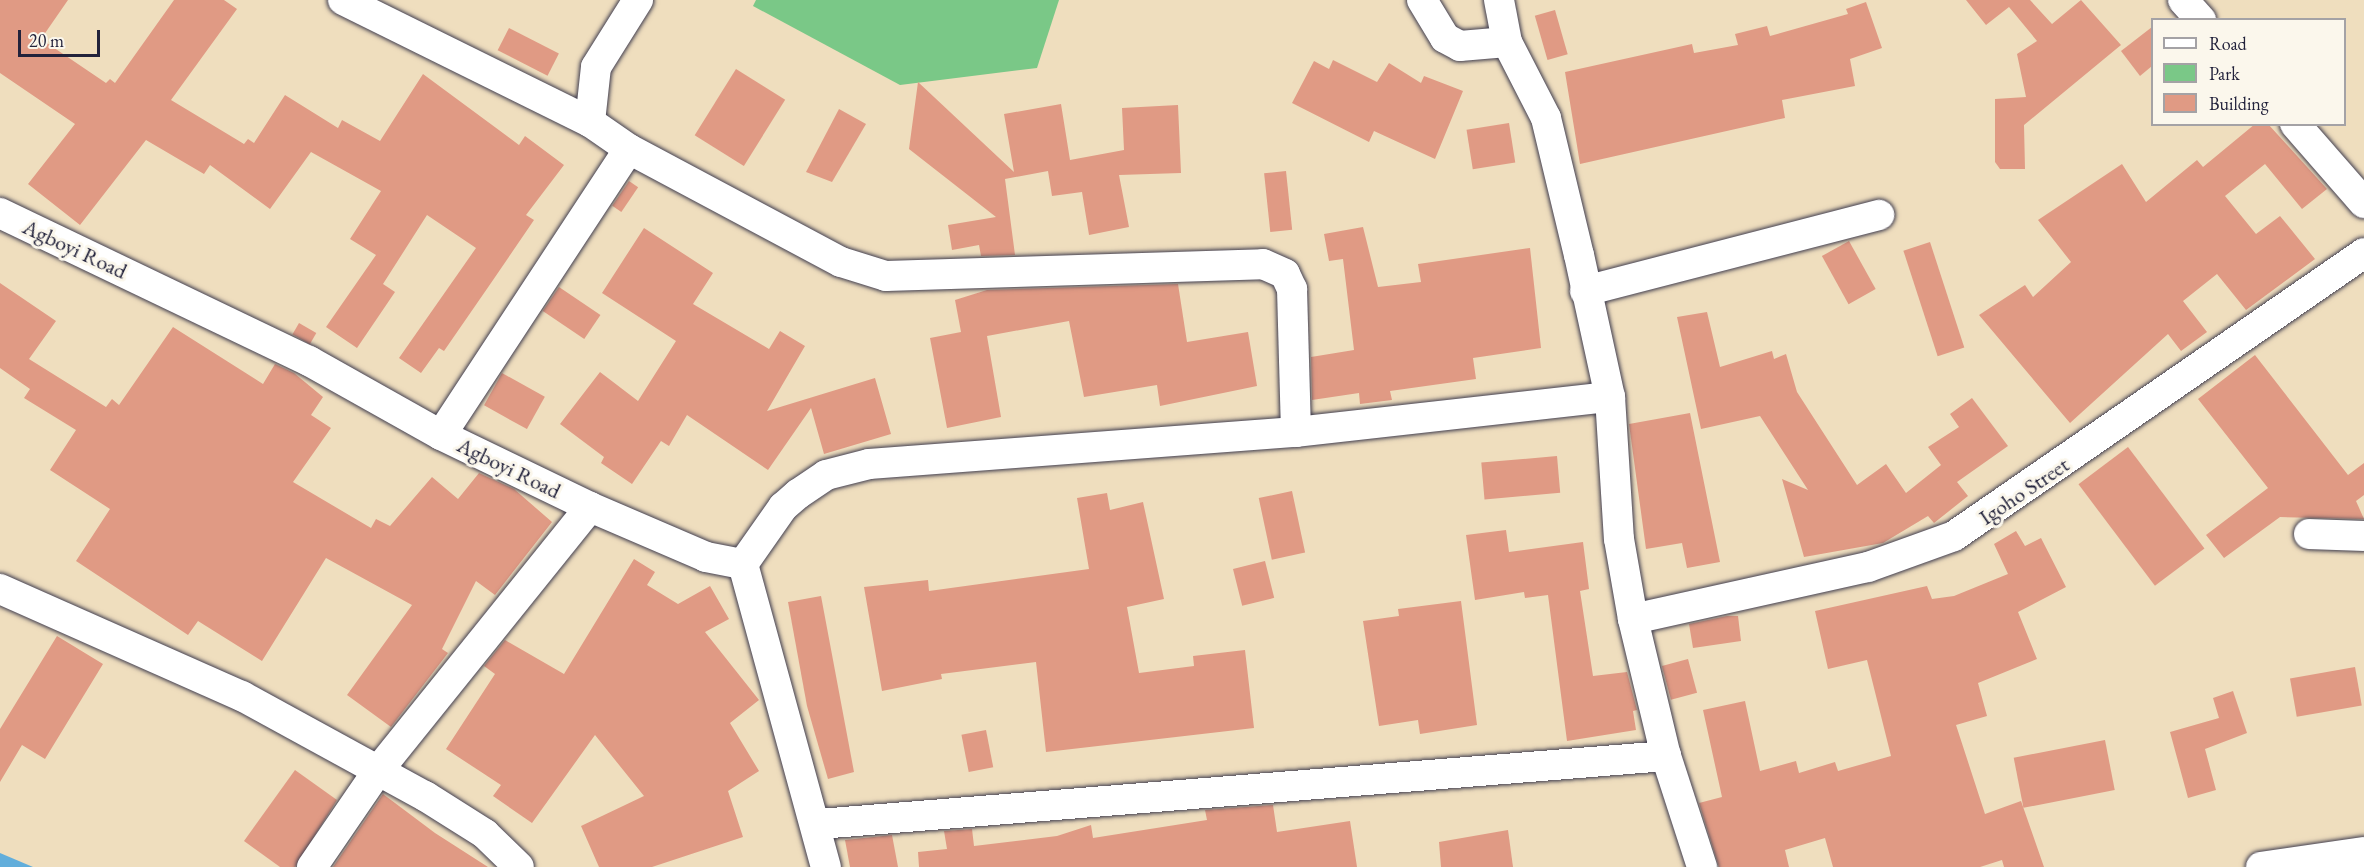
<!DOCTYPE html>
<html>
<head>
<meta charset="utf-8">
<style>
  body { margin:0 }
  #map { position:relative; width:2364px; height:867px; overflow:hidden; background:#efdebe; font-family:"EB Garamond",serif }
  div>[style] { position:absolute }
  .green>* { inset:0; background:#7ac887 }
  .water>* { inset:0; background:#62aedb }
  .building>* { inset:0; background:#e09a84; transform-origin:0 0 }
  .roads { filter:drop-shadow(0 0 2px #413e4f) drop-shadow(0 0 2px #413e4f) }
  .minor>* { height:30px; margin:-15px; padding:0 15px; transform-origin:15px; border-radius:15px; background:#fff }
  span { translate:-50% -50%; white-space:nowrap; text-align:center; line-height:1.15; -webkit-text-stroke:6px #fbf7ec; paint-order:stroke }
  .street-label { font-size:22px; color:#22223b }
  .legend { position:absolute; left:2151px; top:18px; width:195px; height:108px; box-sizing:border-box; background:#fbf7ec; border:2px solid #a4a2a5; margin:0; padding:8px 10px; list-style:none; font-size:18px; color:#22223b }
  .legend li { display:flex; align-items:center; gap:12px; height:30px }
  .legend b { width:30px; border:2px solid #a4a2a5 }
  .scale { position:absolute; left:18px; top:30px; width:82px; height:27px; box-sizing:border-box; border:3px solid #22223b; border-top:0; padding-left:8px; font-size:18px; line-height:21px; white-space:nowrap; color:#22223b; -webkit-text-stroke:4px #fbf7ec; paint-order:stroke }
</style>
</head>
<body>
<div id="map">
  <div class="green">
    <i style="clip-path:polygon(756px 0,1059px 0,1037px 68px,900px 85px,753px 6px)"></i>
  </div>
  <div class="water">
    <i style="clip-path:polygon(0 853px,33px 867px,0 867px)"></i>
  </div>
  <div class="building">
    <i style="clip-path:polygon(0 0,68px 0,41px 39px,106px 83px,110px 79px,115px 83px,174px 0,224px 0,237px 9px,171px 100px,244px 144px,248px 139px,254px 143px,285px 95px,338px 128px,342px 120px,380px 141px,423px 74px,519px 145px,525px 136px,564px 165px,526px 215px,534px 220px,491px 283px,444px 351px,439px 348px,421px 373px,399px 358px,476px 248px,427px 215px,383px 284px,395px 292px,357px 348px,326px 327px,376px 255px,350px 239px,381px 191px,311px 152px,270px 209px,210px 165px,204px 174px,146px 140px,80px 225px,28px 184px,75px 124px,0 73px)"></i>
    <i style="clip-path:polygon(1966px 0,2030px 0,2052px 24px,2081px 0,2121px 45px,2024px 125px,2025px 169px,2000px 169px,1995px 162px,1995px 99px,2026px 97px,2017px 54px,2037px 41px,2009px 7px,1986px 25px)"></i>
    <i style="clip-path:polygon(1866px 2px,1882px 48px,1850px 59px,1855px 86px,1782px 100px,1785px 118px,1580px 164px,1565px 72px,1692px 44px,1694px 53px,1738px 45px,1735px 34px,1767px 26px,1770px 36px,1848px 14px,1846px 9px)"></i>
    <i style="left:1555px;top:10px;width:46px;height:21px;rotate:74deg"></i>
    <i style="clip-path:polygon(2152px 27px,2152px 66px,2140px 76px,2121px 51px)"></i>
    <i style="left:509px;top:28px;width:56px;height:25px;rotate:27deg"></i>
    <i style="clip-path:polygon(1333px 60px,1377px 82px,1389px 63px,1421px 83px,1424px 76px,1463px 91px,1435px 159px,1374px 131px,1369px 142px,1292px 103px,1314px 61px,1329px 69px)"></i>
    <i style="left:736px;top:69px;width:58px;height:78px;rotate:32deg"></i>
    <i style="clip-path:polygon(918px 82px,1014px 172px,1004px 114px,1061px 104px,1070px 160px,1124px 150px,1122px 108px,1178px 105px,1181px 173px,1119px 175px,1129px 227px,1089px 235px,1082px 192px,1052px 196px,1048px 171px,1005px 179px,1015px 255px,981px 256px,979px 245px,952px 250px,948px 225px,996px 217px,909px 149px)"></i>
    <i style="clip-path:polygon(839px 109px,866px 124px,832px 182px,806px 172px)"></i>
    <i style="left:1509px;top:123px;width:40px;height:43px;rotate:81deg"></i>
    <i style="clip-path:polygon(2255px 124px,2268px 124px,2327px 189px,2302px 209px,2265px 164px,2225px 196px,2256px 234px,2280px 216px,2315px 259px,2246px 310px,2217px 274px,2183px 301px,2207px 332px,2181px 351px,2168px 334px,2070px 423px,1979px 315px,2025px 285px,2033px 297px,2071px 262px,2038px 220px,2122px 164px,2146px 202px,2197px 160px,2203px 167px)"></i>
    <i style="left:1286px;top:171px;width:59px;height:22px;rotate:84deg"></i>
    <i style="left:629px;top:181px;width:11px;height:30px;rotate:34deg"></i>
    <i style="clip-path:polygon(1363px 227px,1378px 287px,1421px 282px,1418px 264px,1530px 248px,1541px 348px,1473px 358px,1476px 379px,1390px 391px,1392px 400px,1360px 404px,1359px 393px,1312px 400px,1311px 357px,1354px 350px,1343px 259px,1329px 261px,1324px 234px)"></i>
    <i style="clip-path:polygon(644px 228px,713px 273px,693px 304px,769px 349px,780px 331px,805px 346px,767px 411px,875px 378px,891px 434px,824px 454px,811px 408px,768px 470px,687px 415px,669px 446px,661px 441px,632px 484px,601px 463px,604px 457px,560px 424px,600px 372px,638px 401px,676px 341px,602px 293px)"></i>
    <i style="left:1849px;top:241px;width:55px;height:31px;rotate:61deg"></i>
    <i style="left:1930px;top:242px;width:111px;height:28px;rotate:72deg"></i>
    <i style="clip-path:polygon(0 283px,56px 321px,29px 359px,106px 407px,112px 399px,119px 405px,173px 327px,263px 384px,275px 364px,294px 373px,323px 397px,311px 415px,331px 428px,293px 482px,371px 528px,376px 519px,390px 526px,432px 477px,458px 499px,479px 473px,514px 489px,552px 522px,495px 595px,476px 581px,442px 649px,448px 653px,391px 727px,347px 695px,412px 605px,326px 558px,262px 661px,198px 621px,188px 635px,76px 561px,110px 509px,50px 470px,76px 430px,24px 398px,30px 389px,0 368px)"></i>
    <i style="clip-path:polygon(1178px 284px,1187px 342px,1248px 332px,1257px 386px,1160px 406px,1157px 385px,1084px 397px,1069px 321px,987px 336px,1001px 417px,947px 428px,930px 338px,961px 332px,955px 300px,987px 290px)"></i>
    <i style="left:559px;top:287px;width:50px;height:29px;rotate:34deg"></i>
    <i style="clip-path:polygon(1707px 312px,1720px 367px,1772px 351px,1774px 359px,1786px 354px,1797px 392px,1857px 485px,1886px 464px,1906px 493px,1941px 465px,1928px 447px,1959px 427px,1950px 414px,1972px 398px,2008px 446px,1957px 482px,1968px 496px,1934px 523px,1928px 516px,1883px 543px,1804px 557px,1782px 479px,1808px 490px,1760px 416px,1701px 429px,1677px 317px)"></i>
    <i style="left:299px;top:323px;width:20px;height:13px;rotate:30deg"></i>
    <i style="clip-path:polygon(2255px 355px,2348px 475px,2364px 463px,2364px 495px,2356px 501px,2364px 519px,2280px 517px,2224px 558px,2206px 535px,2268px 488px,2198px 399px)"></i>
    <i style="left:502px;top:373px;width:49px;height:37px;rotate:29deg"></i>
    <i style="clip-path:polygon(1690px 413px,1720px 562px,1687px 568px,1682px 543px,1646px 549px,1629px 424px)"></i>
    <i style="left:2128px;top:447px;width:127px;height:62px;rotate:53deg"></i>
    <i style="left:1557px;top:456px;width:37px;height:76px;rotate:85deg"></i>
    <i style="left:1292px;top:491px;width:63px;height:34px;rotate:78deg"></i>
    <i style="clip-path:polygon(1107px 493px,1110px 510px,1143px 502px,1164px 599px,1127px 607px,1139px 673px,1194px 666px,1193px 656px,1245px 650px,1254px 728px,1046px 752px,1036px 662px,941px 674px,942px 679px,882px 691px,864px 587px,928px 580px,929px 591px,1089px 569px,1077px 498px)"></i>
    <i style="clip-path:polygon(1506px 530px,1509px 552px,1583px 542px,1589px 589px,1580px 591px,1593px 676px,1627px 672px,1637px 710px,1633px 711px,1636px 730px,1567px 741px,1548px 595px,1525px 598px,1524px 592px,1475px 600px,1466px 535px)"></i>
    <i style="clip-path:polygon(2016px 531px,2025px 546px,2041px 538px,2066px 587px,2018px 612px,2037px 659px,1978px 683px,1987px 716px,1956px 725px,1985px 814px,2021px 801px,2044px 867px,2004px 867px,2002px 860px,1980px 867px,1833px 867px,1825px 838px,1785px 850px,1789px 867px,1719px 867px,1699px 803px,1722px 797px,1703px 710px,1745px 701px,1760px 771px,1796px 761px,1799px 773px,1835px 762px,1838px 771px,1891px 756px,1867px 660px,1828px 669px,1815px 611px,1927px 586px,1932px 599px,1954px 596px,2008px 574px,1994px 544px)"></i>
    <i style="clip-path:polygon(634px 559px,655px 572px,647px 585px,678px 604px,710px 586px,729px 619px,705px 632px,759px 700px,730px 723px,759px 771px,728px 791px,743px 837px,652px 867px,599px 867px,581px 826px,644px 796px,595px 735px,532px 823px,493px 796px,501px 785px,446px 749px,495px 674px,484px 666px,505px 640px,564px 674px)"></i>
    <i style="left:1265px;top:561px;width:38px;height:33px;rotate:76deg"></i>
    <i style="clip-path:polygon(821px 596px,854px 772px,828px 779px,807px 706px,788px 602px)"></i>
    <i style="clip-path:polygon(1461px 601px,1477px 725px,1420px 734px,1418px 720px,1379px 726px,1363px 621px,1399px 616px,1398px 609px)"></i>
    <i style="clip-path:polygon(1727px 616px,1738px 616px,1741px 641px,1693px 648px,1689px 624px)"></i>
    <i style="clip-path:polygon(57px 636px,103px 664px,45px 759px,22px 745px,0 782px,0 729px)"></i>
    <i style="left:1688px;top:659px;width:35px;height:27px;rotate:75deg"></i>
    <i style="left:2355px;top:667px;width:39px;height:66px;rotate:80deg"></i>
    <i style="clip-path:polygon(2233px 691px,2247px 733px,2205px 749px,2216px 790px,2188px 798px,2170px 732px,2219px 718px,2213px 698px)"></i>
    <i style="left:986px;top:730px;width:38px;height:25px;rotate:79deg"></i>
    <i style="left:2105px;top:740px;width:51px;height:93px;rotate:79deg"></i>
    <i style="clip-path:polygon(295px 770px,337px 800px,295px 867px,280px 867px,244px 841px)"></i>
    <i style="clip-path:polygon(383px 794px,435px 833px,488px 867px,333px 867px)"></i>
    <i style="clip-path:polygon(1273px 805px,1277px 832px,1350px 821px,1357px 867px,919px 867px,918px 852px,947px 849px,944px 831px,972px 829px,974px 846px,1057px 836px,1091px 825px,1093px 838px,1207px 820px,1205px 810px)"></i>
    <i style="clip-path:polygon(1508px 830px,1513px 867px,1441px 867px,1439px 842px)"></i>
    <i style="clip-path:polygon(892px 835px,898px 867px,850px 867px,845px 840px)"></i>
  </div>
  <div class="roads">
    <div class="minor">
      <i style="left:343px;top:0;width:275px;rotate:26.3deg"></i>
      <i style="left:590px;top:122px;width:47px;rotate:34.7deg"></i>
      <i style="left:629px;top:149px;width:240px;rotate:28.1deg"></i>
      <i style="left:841px;top:262px;width:47px;rotate:17.3deg"></i>
      <i style="left:886px;top:276px;width:377px;rotate:-1.8deg"></i>
      <i style="left:1263px;top:264px;width:24px;rotate:24deg"></i>
      <i style="left:1285px;top:274px;width:17px;rotate:65deg"></i>
      <i style="left:1292px;top:289px;width:143px;rotate:88.4deg"></i>
      <i style="left:1422px;top:0;width:44px;rotate:58.8deg"></i>
      <i style="left:1445px;top:38px;width:17px;rotate:28deg"></i>
      <i style="left:1460px;top:46px;width:47px;rotate:-4.9deg"></i>
      <i style="left:1499px;top:0;width:43px;rotate:79.2deg"></i>
      <i style="left:1507px;top:42px;width:85px;rotate:62.8deg"></i>
      <i style="left:1546px;top:118px;width:141px;rotate:76.5deg"></i>
      <i style="left:1579px;top:255px;width:145px;rotate:77.7deg"></i>
      <i style="left:1610px;top:397px;width:142px;rotate:86.4deg"></i>
      <i style="left:1619px;top:539px;width:81px;rotate:80.1deg"></i>
      <i style="left:1633px;top:619px;width:141px;rotate:76.5deg"></i>
      <i style="left:1666px;top:756px;width:117px;rotate:72deg"></i>
      <i style="left:2183px;top:0;width:27px;rotate:48deg"></i>
      <i style="left:590px;top:122px;width:55px;rotate:-83.8deg"></i>
      <i style="left:596px;top:67px;width:79px;rotate:-57.9deg"></i>
      <i style="left:2295px;top:124px;width:105px;rotate:48.9deg"></i>
      <i style="left:0;top:213px;width:343px;rotate:25.6deg"></i>
      <i style="left:309px;top:361px;width:151px;rotate:29.3deg"></i>
      <i style="left:441px;top:435px;width:165px;rotate:25.8deg"></i>
      <i style="left:590px;top:507px;width:126px;rotate:23.3deg"></i>
      <i style="left:706px;top:557px;width:38px;rotate:11deg"></i>
      <i style="left:743px;top:564px;width:314px;rotate:74.7deg"></i>
      <i style="left:1585px;top:291px;width:304px;rotate:-14.5deg"></i>
      <i style="left:441px;top:435px;width:342px;rotate:-56.7deg"></i>
      <i style="left:2309px;top:534px;width:55px;rotate:2.1deg"></i>
      <i style="left:743px;top:564px;width:70px;rotate:-54.9deg"></i>
      <i style="left:783px;top:507px;width:20px;rotate:-41deg"></i>
      <i style="left:798px;top:494px;width:34px;rotate:-34deg"></i>
      <i style="left:826px;top:475px;width:44px;rotate:-14.3deg"></i>
      <i style="left:869px;top:464px;width:428px;rotate:-4.3deg"></i>
      <i style="left:1296px;top:432px;width:316px;rotate:-6.4deg"></i>
      <i style="left:0;top:589px;width:265px;rotate:23.9deg"></i>
      <i style="left:242px;top:696px;width:209px;rotate:28.7deg"></i>
      <i style="left:425px;top:796px;width:71px;rotate:32.3deg"></i>
      <i style="left:485px;top:834px;width:47px;rotate:44.1deg"></i>
      <i style="left:1633px;top:619px;width:241px;rotate:-12.5deg"></i>
      <i style="left:1868px;top:567px;width:91px;rotate:-19.8deg"></i>
      <i style="left:1954px;top:536px;width:498px;rotate:-34.6deg"></i>
      <i style="left:819px;top:824px;width:850px;rotate:-4.59deg"></i>
      <i style="left:312px;top:867px;width:115px;rotate:-55.6deg"></i>
      <i style="left:377px;top:772px;width:340px;rotate:-51.2deg"></i>
      <i style="left:2261px;top:867px;width:104px;rotate:-8.3deg"></i>
    </div>
  </div>
  <div class="street-label">
    <span style="left:75px;top:249px;rotate:25deg">Agboyi Road</span>
    <span style="left:509px;top:468px;rotate:26deg">Agboyi Road</span>
    <span style="left:2024px;top:491px;rotate:-34deg">Igoho Street</span>
  </div>
  <ul class="legend">
  <li><b style="height:8px;background:#fff"></b>Road</li>
  <li><b style="height:16px;background:#7ac887"></b>Park</li>
  <li><b style="height:16px;background:#e09a84"></b>Building</li>
  </ul>
  <div class="scale">20 m</div>
</div>
</body>
</html>
